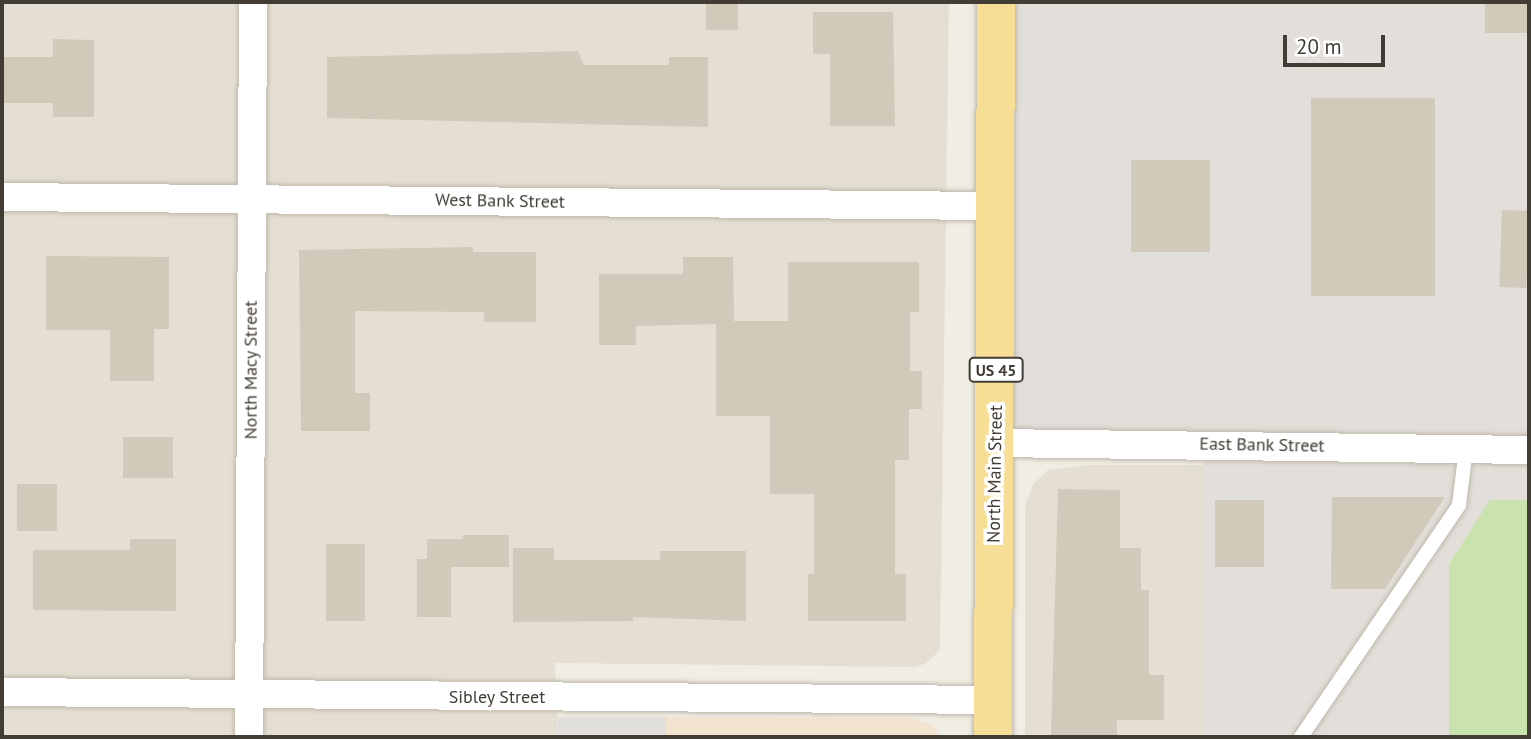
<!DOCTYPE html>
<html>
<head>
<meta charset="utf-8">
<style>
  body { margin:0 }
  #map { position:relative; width:1531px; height:739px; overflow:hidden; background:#f0ede4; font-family:"PT Sans",sans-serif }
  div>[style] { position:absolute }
  .residential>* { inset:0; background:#e4dfd2 }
  .commercial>* { inset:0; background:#f2e4cf }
  .industrial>* { inset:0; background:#e2ded9 }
  .green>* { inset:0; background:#cae3ae }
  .parking>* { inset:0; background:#e1dfdc; transform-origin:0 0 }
  .building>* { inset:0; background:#d1c9ba; transform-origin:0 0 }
  .roads { filter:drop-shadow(0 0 2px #beb8aa) drop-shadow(0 0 2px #beb8aa) }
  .service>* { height:14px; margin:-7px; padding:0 7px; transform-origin:7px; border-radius:7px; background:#fff }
  .minor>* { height:28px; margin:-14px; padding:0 14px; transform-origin:14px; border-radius:14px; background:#fff }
  .primary>* { height:38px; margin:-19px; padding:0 19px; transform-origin:19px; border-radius:19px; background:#f7de96 }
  span { translate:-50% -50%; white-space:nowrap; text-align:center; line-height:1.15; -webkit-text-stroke:7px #fff; paint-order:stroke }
  .shield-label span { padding:2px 5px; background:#fff; border:2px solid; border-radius:5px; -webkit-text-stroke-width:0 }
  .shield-label { font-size:16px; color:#423d34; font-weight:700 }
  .street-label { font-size:18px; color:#423d34 }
  .frame { position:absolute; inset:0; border:4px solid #423d34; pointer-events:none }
  .scale { position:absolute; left:1283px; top:35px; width:102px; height:32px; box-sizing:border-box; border:4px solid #423d34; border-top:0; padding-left:9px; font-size:21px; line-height:24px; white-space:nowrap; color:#423d34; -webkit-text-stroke:5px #fff; paint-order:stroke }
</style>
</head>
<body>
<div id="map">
  <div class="residential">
    <i style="clip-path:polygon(2px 2px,949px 2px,940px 650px,925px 664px,913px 667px,555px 663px,558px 737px,2px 737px)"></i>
    <i style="clip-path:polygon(1086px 465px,1206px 465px,1204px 737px,1025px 737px,1025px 506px,1033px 484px,1048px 470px)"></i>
  </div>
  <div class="commercial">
    <i style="clip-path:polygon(558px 717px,912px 718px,933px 725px,940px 737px,558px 737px)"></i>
  </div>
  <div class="industrial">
    <i style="clip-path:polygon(996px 2px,1529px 2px,1529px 737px,1204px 737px,1204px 445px,995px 443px)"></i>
  </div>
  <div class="green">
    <i style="clip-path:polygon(1490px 500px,1529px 500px,1529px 737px,1449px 737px,1449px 564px)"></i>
  </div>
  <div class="parking">
    <i style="left:558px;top:717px;width:108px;height:20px"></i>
  </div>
  <div class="building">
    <i style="left:706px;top:2px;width:32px;height:28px"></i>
    <i style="left:1485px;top:2px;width:44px;height:31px"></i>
    <i style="clip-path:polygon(813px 12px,893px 12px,895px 126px,830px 126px,830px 54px,813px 54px)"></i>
    <i style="clip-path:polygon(53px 39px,94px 40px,94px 117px,53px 117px,53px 103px,2px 103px,2px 57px,53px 57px)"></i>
    <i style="clip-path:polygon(578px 51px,584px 65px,669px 65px,669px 57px,708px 57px,708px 127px,327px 118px,327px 57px)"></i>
    <i style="left:1311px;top:98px;width:124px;height:198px"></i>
    <i style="left:1131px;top:160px;width:79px;height:92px"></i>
    <i style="left:1502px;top:210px;width:27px;height:77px;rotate:2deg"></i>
    <i style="clip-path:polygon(473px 247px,473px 252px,536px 252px,536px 322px,484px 322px,484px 312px,355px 311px,355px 393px,370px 393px,370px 431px,301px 431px,299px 250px)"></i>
    <i style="clip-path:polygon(46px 256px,169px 257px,169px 329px,154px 329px,154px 381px,110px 381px,110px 330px,46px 330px)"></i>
    <i style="clip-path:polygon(683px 257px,733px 257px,734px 321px,788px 321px,788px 262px,919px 262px,919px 312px,910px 312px,910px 371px,922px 371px,922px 409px,909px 409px,909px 460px,895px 460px,895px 574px,906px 574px,906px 621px,808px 621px,808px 574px,814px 574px,814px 494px,770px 494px,770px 416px,716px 416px,716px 324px,636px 326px,636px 345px,599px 345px,599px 274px,683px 274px)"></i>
    <i style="left:123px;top:437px;width:50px;height:41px"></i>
    <i style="left:17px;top:484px;width:40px;height:47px"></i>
    <i style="clip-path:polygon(1058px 489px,1120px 490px,1120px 548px,1141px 548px,1141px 590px,1149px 590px,1149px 675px,1164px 675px,1164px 720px,1117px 720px,1117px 737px,1051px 737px)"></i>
    <i style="clip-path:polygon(1332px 497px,1445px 497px,1385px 589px,1331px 589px)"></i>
    <i style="left:1215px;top:500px;width:49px;height:67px"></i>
    <i style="clip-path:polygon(463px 535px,509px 535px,509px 567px,451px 567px,451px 617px,417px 617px,417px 559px,427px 559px,427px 539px,463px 539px)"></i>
    <i style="clip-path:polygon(130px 539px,176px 539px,176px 611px,33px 610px,33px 550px,130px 550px)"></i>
    <i style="left:326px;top:544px;width:39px;height:77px"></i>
    <i style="clip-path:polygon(513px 548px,554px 548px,554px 560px,660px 560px,660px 551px,746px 551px,746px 621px,633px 617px,633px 621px,513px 622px)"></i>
  </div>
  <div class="roads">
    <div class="service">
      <i style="left:1301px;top:737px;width:281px;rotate:-55.7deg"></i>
      <i style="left:1459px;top:505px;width:56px;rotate:-82.9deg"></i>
    </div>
    <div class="minor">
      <i style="left:2px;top:197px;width:995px;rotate:0.52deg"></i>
      <i style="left:995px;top:443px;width:534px;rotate:0.75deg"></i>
      <i style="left:2px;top:692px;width:991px;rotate:0.46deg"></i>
      <i style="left:249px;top:737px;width:735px;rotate:-89.69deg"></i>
    </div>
    <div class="primary">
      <i style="left:993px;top:737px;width:735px;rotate:-89.77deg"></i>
    </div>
  </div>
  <div class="shield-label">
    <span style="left:996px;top:370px">US 45</span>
  </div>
  <div class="street-label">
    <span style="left:500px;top:201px;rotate:1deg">West Bank Street</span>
    <span style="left:251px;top:370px;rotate:-90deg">North Macy Street</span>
    <span style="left:1262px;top:445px;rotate:1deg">East Bank Street</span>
    <span style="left:995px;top:474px;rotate:-89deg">North Main Street</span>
    <span style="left:497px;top:697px">Sibley Street</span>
  </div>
  <div class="frame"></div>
  <div class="scale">20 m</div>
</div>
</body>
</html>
